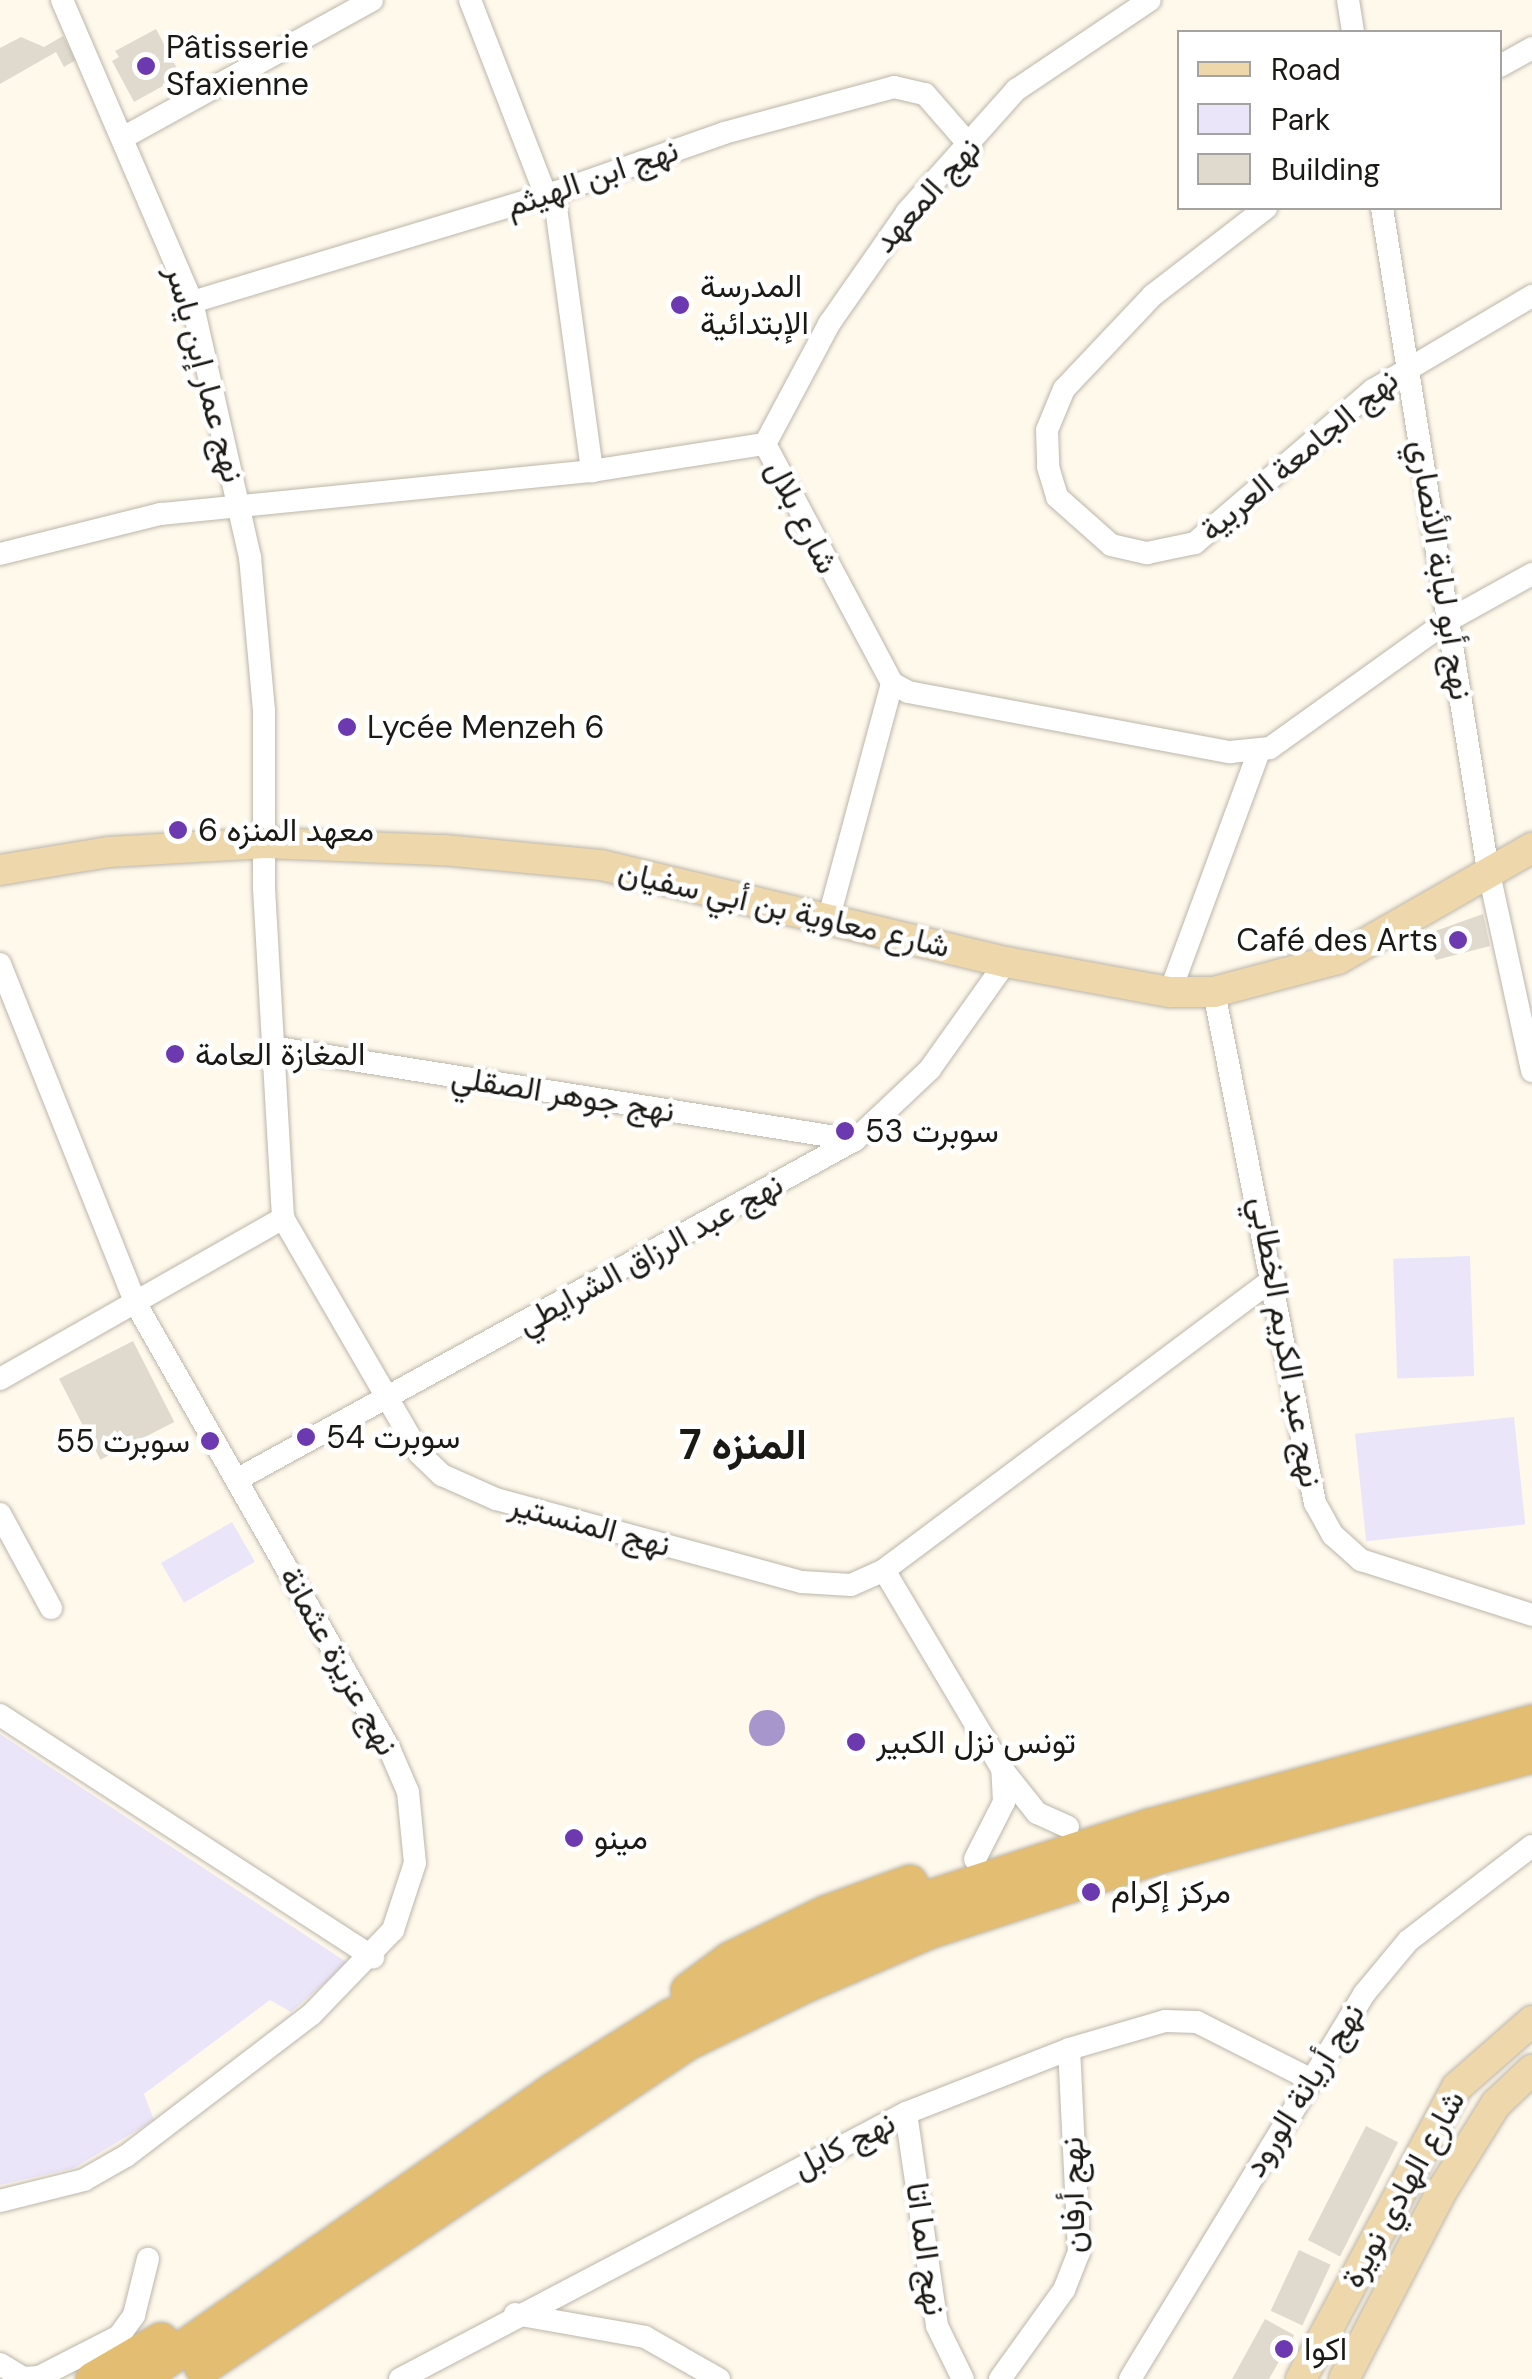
<!DOCTYPE html>
<html>
<head>
<meta charset="utf-8">
<style>
  body { margin:0 }
  #map { position:relative; width:1532px; height:2379px; overflow:hidden; background:#fff9ec; font-family:"DM Sans",Vazirmatn,sans-serif }
  div>[style] { position:absolute }
  .green>* { inset:0; background:#ebe5fa; transform-origin:0 0 }
  .water>* { inset:0; background:#a796cb }
  .round { border-radius:50% }
  .building>* { inset:0; background:#e0d9cd; transform-origin:0 0 }
  .roads { filter:drop-shadow(0 0 2px #bcb6aa) drop-shadow(0 0 2px #bcb6aa) }
  .minor>* { height:22px; margin:-11px; padding:0 11px; transform-origin:11px; border-radius:11px; background:#fff }
  .major>* { height:30px; margin:-15px; padding:0 15px; transform-origin:15px; border-radius:15px; background:#eed7aa }
  .highway>* { height:35px; margin:-17.5px; padding:0 17.5px; transform-origin:17.5px; border-radius:17.5px; background:#e2bd72 }
  .dots>* { width:28px; height:28px; translate:-50% -50%; box-sizing:border-box; border:5px solid #fff; border-radius:50% }
  span { translate:-50% -50%; white-space:nowrap; text-align:center; line-height:1.15; -webkit-text-stroke:9px #fff; paint-order:stroke }
  .poi-label { font-size:32px; color:#1b1914 }
  .left { translate:0 -50%; text-align:left }
  .right { translate:-100% -50%; text-align:right }
  .street-label { font-size:32px; color:#1b1914 }
  .district-label { font-size:42px; color:#1b1914; font-weight:700 }
  .legend { position:absolute; left:1177px; top:30px; width:325px; height:180px; box-sizing:border-box; background:#fff; border:2px solid #a4a3a1; margin:0; padding:12px 18px; list-style:none; font-size:30px; color:#1b1914 }
  .legend li { display:flex; align-items:center; gap:20px; height:50px }
  .legend b { width:50px; border:2px solid #a4a3a1 }
</style>
</head>
<body>
<div id="map">
  <div class="green">
    <i style="left:1470px;top:1256px;width:120px;height:77px;rotate:88deg"></i>
    <i style="left:1514px;top:1417px;width:108px;height:160px;rotate:84deg"></i>
    <i style="left:232px;top:1522px;width:46px;height:82px;rotate:60deg"></i>
    <i style="clip-path:polygon(0 1734px,348px 1963px,291px 2012px,270px 2000px,144px 2094px,154px 2120px,74px 2168px,0 2185px)"></i>
  </div>
  <div class="water">
    <i class="round" style="left:749px;top:1710px;width:36px;height:36px"></i>
  </div>
  <div class="building">
    <i style="clip-path:polygon(156px 29px,181px 76px,134px 102px,112px 61px,119px 57px,115px 51px)"></i>
    <i style="clip-path:polygon(63px 36px,76px 60px,64px 67px,56px 52px,0 84px,0 48px,21px 37px,44px 47px)"></i>
    <i style="clip-path:polygon(1483px 914px,1490px 946px,1436px 960px,1424px 935px)"></i>
    <i style="left:133px;top:1341px;width:91px;height:83px;rotate:63deg"></i>
    <i style="left:1366px;top:2126px;width:36px;height:128px;rotate:27deg"></i>
    <i style="left:1299px;top:2250px;width:35px;height:67px;rotate:25deg"></i>
    <i style="clip-path:polygon(1265px 2319px,1294px 2335px,1269px 2379px,1232px 2379px)"></i>
  </div>
  <div class="roads">
    <div class="minor">
      <i style="left:62px;top:0;width:329px;rotate:66.7deg"></i>
      <i style="left:192px;top:302px;width:262px;rotate:77.2deg"></i>
      <i style="left:250px;top:557px;width:154px;rotate:84.8deg"></i>
      <i style="left:264px;top:710px;width:178px;rotate:90deg"></i>
      <i style="left:264px;top:888px;width:331px;rotate:86.7deg"></i>
      <i style="left:283px;top:1218px;width:272px;rotate:59.9deg"></i>
      <i style="left:419px;top:1453px;width:32px;rotate:44deg"></i>
      <i style="left:442px;top:1475px;width:59px;rotate:24deg"></i>
      <i style="left:496px;top:1499px;width:317px;rotate:15.2deg"></i>
      <i style="left:802px;top:1582px;width:49px;rotate:3.5deg"></i>
      <i style="left:851px;top:1585px;width:36px;rotate:-24deg"></i>
      <i style="left:884px;top:1570px;width:487px;rotate:-36.8deg"></i>
      <i style="left:470px;top:0;width:210px;rotate:68.8deg"></i>
      <i style="left:1348px;top:0;width:32px;rotate:81deg"></i>
      <i style="left:1500px;top:66px;width:37px;rotate:-29deg"></i>
      <i style="left:126px;top:136px;width:281px;rotate:-28.9deg"></i>
      <i style="left:554px;top:193px;width:281px;rotate:82.2deg"></i>
      <i style="left:1266px;top:208px;width:143px;rotate:142.4deg"></i>
      <i style="left:1153px;top:295px;width:129px;rotate:133.4deg"></i>
      <i style="left:1064px;top:389px;width:44px;rotate:112.5deg"></i>
      <i style="left:1047px;top:430px;width:37px;rotate:88deg"></i>
      <i style="left:1048px;top:467px;width:31px;rotate:73deg"></i>
      <i style="left:1057px;top:497px;width:72px;rotate:41.6deg"></i>
      <i style="left:1111px;top:545px;width:37px;rotate:13deg"></i>
      <i style="left:1147px;top:553px;width:49px;rotate:-11.8deg"></i>
      <i style="left:1195px;top:543px;width:235px;rotate:-40.7deg"></i>
      <i style="left:1373px;top:390px;width:185px;rotate:-30.6deg"></i>
      <i style="left:1382px;top:208px;width:664px;rotate:80.91deg"></i>
      <i style="left:1487px;top:864px;width:212px;rotate:77.7deg"></i>
      <i style="left:192px;top:302px;width:378px;rotate:-16.8deg"></i>
      <i style="left:554px;top:193px;width:180px;rotate:-19.4deg"></i>
      <i style="left:724px;top:133px;width:176px;rotate:-15.1deg"></i>
      <i style="left:894px;top:87px;width:32px;rotate:13deg"></i>
      <i style="left:925px;top:94px;width:70px;rotate:49deg"></i>
      <i style="left:765px;top:444px;width:136px;rotate:-61.9deg"></i>
      <i style="left:829px;top:324px;width:136px;rotate:-55.1deg"></i>
      <i style="left:907px;top:212px;width:164px;rotate:-48.2deg"></i>
      <i style="left:1016px;top:90px;width:161px;rotate:-33.9deg"></i>
      <i style="left:0;top:554px;width:166px;rotate:-14deg"></i>
      <i style="left:161px;top:514px;width:433px;rotate:-5.7deg"></i>
      <i style="left:592px;top:471px;width:175px;rotate:-8.9deg"></i>
      <i style="left:765px;top:444px;width:271px;rotate:62deg"></i>
      <i style="left:892px;top:683px;width:18px;rotate:29deg"></i>
      <i style="left:908px;top:692px;width:328px;rotate:10.6deg"></i>
      <i style="left:1230px;top:752px;width:40px;rotate:-5.7deg"></i>
      <i style="left:1270px;top:748px;width:220px;rotate:-35.6deg"></i>
      <i style="left:1449px;top:620px;width:95px;rotate:-29deg"></i>
      <i style="left:829px;top:917px;width:242px;rotate:-74.9deg"></i>
      <i style="left:0;top:964px;width:366px;rotate:68.2deg"></i>
      <i style="left:136px;top:1304px;width:511px;rotate:60.32deg"></i>
      <i style="left:389px;top:1748px;width:48px;rotate:66.6deg"></i>
      <i style="left:408px;top:1792px;width:71px;rotate:84.4deg"></i>
      <i style="left:415px;top:1863px;width:71px;rotate:108.2deg"></i>
      <i style="left:393px;top:1930px;width:117px;rotate:134deg"></i>
      <i style="left:312px;top:2014px;width:234px;rotate:142.6deg"></i>
      <i style="left:126px;top:2156px;width:48px;rotate:150.3deg"></i>
      <i style="left:84px;top:2180px;width:87px;rotate:166deg"></i>
      <i style="left:1170px;top:992px;width:257px;rotate:-69.7deg"></i>
      <i style="left:1214px;top:992px;width:521px;rotate:78.82deg"></i>
      <i style="left:1315px;top:1503px;width:37px;rotate:61deg"></i>
      <i style="left:1333px;top:1535px;width:38px;rotate:42deg"></i>
      <i style="left:1361px;top:1560px;width:180px;rotate:17.8deg"></i>
      <i style="left:271px;top:1047px;width:591px;rotate:9.05deg"></i>
      <i style="left:0;top:1379px;width:326px;rotate:-29.6deg"></i>
      <i style="left:238px;top:1479px;width:704px;rotate:-28.79deg"></i>
      <i style="left:855px;top:1140px;width:103px;rotate:-43.4deg"></i>
      <i style="left:930px;top:1069px;width:131px;rotate:-54.6deg"></i>
      <i style="left:0;top:1514px;width:107px;rotate:61.5deg"></i>
      <i style="left:884px;top:1570px;width:231px;rotate:59.3deg"></i>
      <i style="left:1002px;top:1769px;width:56px;rotate:51.5deg"></i>
      <i style="left:1037px;top:1813px;width:34px;rotate:24deg"></i>
      <i style="left:0;top:1715px;width:445px;rotate:33deg"></i>
      <i style="left:975px;top:1859px;width:64px;rotate:-63deg"></i>
      <i style="left:1004px;top:1802px;width:33px;rotate:-93deg"></i>
      <i style="left:906px;top:2113px;width:215px;rotate:81.7deg"></i>
      <i style="left:937px;top:2326px;width:59px;rotate:63.9deg"></i>
      <i style="left:515px;top:2314px;width:132px;rotate:10deg"></i>
      <i style="left:645px;top:2337px;width:85px;rotate:29.6deg"></i>
      <i style="left:0;top:2364px;width:27px;rotate:31deg"></i>
      <i style="left:23px;top:2378px;width:16px;rotate:-4deg"></i>
      <i style="left:39px;top:2377px;width:90px;rotate:-27.1deg"></i>
      <i style="left:119px;top:2336px;width:26px;rotate:-54deg"></i>
      <i style="left:134px;top:2315px;width:58px;rotate:-76deg"></i>
      <i style="left:400px;top:2379px;width:572px;rotate:-27.73deg"></i>
      <i style="left:906px;top:2113px;width:175px;rotate:-21.4deg"></i>
      <i style="left:1069px;top:2049px;width:100px;rotate:-16.3deg"></i>
      <i style="left:1165px;top:2021px;width:32px;rotate:2deg"></i>
      <i style="left:1197px;top:2022px;width:124px;rotate:26.8deg"></i>
      <i style="left:1000px;top:2379px;width:110px;rotate:-54.3deg"></i>
      <i style="left:1064px;top:2290px;width:41px;rotate:-68.5deg"></i>
      <i style="left:1079px;top:2252px;width:203px;rotate:-92.8deg"></i>
      <i style="left:1130px;top:2379px;width:451px;rotate:-58.7deg"></i>
      <i style="left:1364px;top:1994px;width:69px;rotate:-50.3deg"></i>
      <i style="left:1408px;top:1941px;width:156px;rotate:-37.5deg"></i>
    </div>
    <div class="major">
      <i style="left:0;top:870px;width:110px;rotate:-9.4deg"></i>
      <i style="left:109px;top:852px;width:157px;rotate:-3.3deg"></i>
      <i style="left:266px;top:843px;width:178px;rotate:2.3deg"></i>
      <i style="left:444px;top:850px;width:158px;rotate:5.5deg"></i>
      <i style="left:601px;top:865px;width:416px;rotate:13.5deg"></i>
      <i style="left:1006px;top:962px;width:167px;rotate:10.4deg"></i>
      <i style="left:1170px;top:992px;width:44px"></i>
      <i style="left:1214px;top:992px;width:128px;rotate:-14.9deg"></i>
      <i style="left:1338px;top:959px;width:224px;rotate:-29.8deg"></i>
      <i style="left:1301px;top:2379px;width:331px;rotate:-61.9deg"></i>
      <i style="left:1457px;top:2087px;width:100px;rotate:-41.3deg"></i>
      <i style="left:1344px;top:2379px;width:214px;rotate:-62.5deg"></i>
      <i style="left:1443px;top:2189px;width:100px;rotate:-58.1deg"></i>
      <i style="left:1496px;top:2104px;width:50px;rotate:-43.4deg"></i>
    </div>
    <div class="highway">
      <i style="left:688px;top:1990px;width:52px;rotate:-36.4deg"></i>
      <i style="left:730px;top:1959px;width:106px;rotate:-25.8deg"></i>
      <i style="left:825px;top:1913px;width:90px;rotate:-20deg"></i>
      <i style="left:202px;top:2367px;width:584px;rotate:-33.83deg"></i>
      <i style="left:687px;top:2042px;width:132px;rotate:-26deg"></i>
      <i style="left:806px;top:1984px;width:133px;rotate:-23.5deg"></i>
      <i style="left:928px;top:1931px;width:241px;rotate:-18.1deg"></i>
      <i style="left:1157px;top:1856px;width:388px;rotate:-15.1deg"></i>
      <i style="left:93px;top:2379px;width:78px;rotate:-30.2deg"></i>
      <i style="left:138px;top:2379px;width:506px;rotate:-34.85deg"></i>
      <i style="left:553px;top:2090px;width:137px;rotate:-32.2deg"></i>
      <i style="left:669px;top:2017px;width:132px;rotate:-26deg"></i>
      <i style="left:788px;top:1959px;width:145px;rotate:-23.9deg"></i>
      <i style="left:921px;top:1900px;width:240px;rotate:-18deg"></i>
      <i style="left:1149px;top:1826px;width:397px;rotate:-15.2deg"></i>
    </div>
  </div>
  <div class="dots">
    <i style="left:146px;top:66px;background:#6c39b0"></i>
    <i style="left:680px;top:305px;background:#6c39b0"></i>
    <i style="left:347px;top:727px;background:#6c39b0"></i>
    <i style="left:178px;top:830px;background:#6c39b0"></i>
    <i style="left:1458px;top:940px;background:#6c39b0"></i>
    <i style="left:175px;top:1054px;background:#6c39b0"></i>
    <i style="left:845px;top:1131px;background:#6c39b0"></i>
    <i style="left:306px;top:1437px;background:#6c39b0"></i>
    <i style="left:210px;top:1441px;background:#6c39b0"></i>
    <i style="left:856px;top:1742px;background:#6c39b0"></i>
    <i style="left:574px;top:1838px;background:#6c39b0"></i>
    <i style="left:1091px;top:1892px;background:#6c39b0"></i>
    <i style="left:1284px;top:2349px;background:#6c39b0"></i>
  </div>
  <div class="poi-label">
    <span class="left" style="left:166px;top:66px">Pâtisserie<br>Sfaxienne</span>
    <span class="left" style="left:700px;top:305px">المدرسة<br>الإبتدائية</span>
    <span class="left" style="left:367px;top:727px">Lycée Menzeh 6</span>
    <span class="left" style="left:198px;top:830px">معهد المنزه 6</span>
    <span class="right" style="left:1438px;top:940px">Café des Arts</span>
    <span class="left" style="left:195px;top:1054px">المغازة العامة</span>
    <span class="left" style="left:865px;top:1131px">سوبرت 53</span>
    <span class="left" style="left:326px;top:1437px">سوبرت 54</span>
    <span class="right" style="left:190px;top:1441px">سوبرت 55</span>
    <span class="left" style="left:876px;top:1742px">تونس نزل الكبير</span>
    <span class="left" style="left:594px;top:1838px">مينو</span>
    <span class="left" style="left:1111px;top:1892px">مركز إكرام</span>
    <span class="left" style="left:1304px;top:2349px">اكوا</span>
  </div>
  <div class="street-label">
    <span style="left:592px;top:178px;rotate:-19deg">نهج ابن الهيثم</span>
    <span style="left:927px;top:195px;rotate:-48deg">نهج المعهد</span>
    <span style="left:205px;top:374px;rotate:75deg">نهج عمار إبن ياسر</span>
    <span style="left:1299px;top:455px;rotate:-40deg">نهج الجامعة العربية</span>
    <span style="left:802px;top:517px;rotate:63deg">شارع بلال</span>
    <span style="left:1441px;top:570px;rotate:81deg">نهج أبو لبابة الأنصاري</span>
    <span style="left:784px;top:909px;rotate:13deg">شارع معاوية بن أبي سفيان</span>
    <span style="left:563px;top:1094px;rotate:9deg">نهج جوهر الصقلي</span>
    <span style="left:650px;top:1254px;rotate:-29deg">نهج عبد الرزاق الشرايطي</span>
    <span style="left:1286px;top:1342px;rotate:80deg">نهج عبد الكريم الخطابي</span>
    <span style="left:590px;top:1525px;rotate:15deg">نهج المنستير</span>
    <span style="left:339px;top:1661px;rotate:61deg">نهج عزيزة عثمانة</span>
    <span style="left:1304px;top:2090px;rotate:-58deg">نهج أريانة الورود</span>
    <span style="left:844px;top:2145px;rotate:-27deg">نهج كابل</span>
    <span style="left:1403px;top:2189px;rotate:-61deg">شارع الهادي نويرة</span>
    <span style="left:1073px;top:2195px;rotate:-91deg">نهج أرفان</span>
    <span style="left:926px;top:2249px;rotate:82deg">نهج الما اتا</span>
  </div>
  <div class="district-label">
    <span style="left:743px;top:1445px">المنزه 7</span>
  </div>
  <ul class="legend">
  <li><b style="height:12px;background:#eed7aa"></b>Road</li>
  <li><b style="height:28px;background:#ebe5fa"></b>Park</li>
  <li><b style="height:28px;background:#e0d9cd"></b>Building</li>
  </ul>
</div>
</body>
</html>
